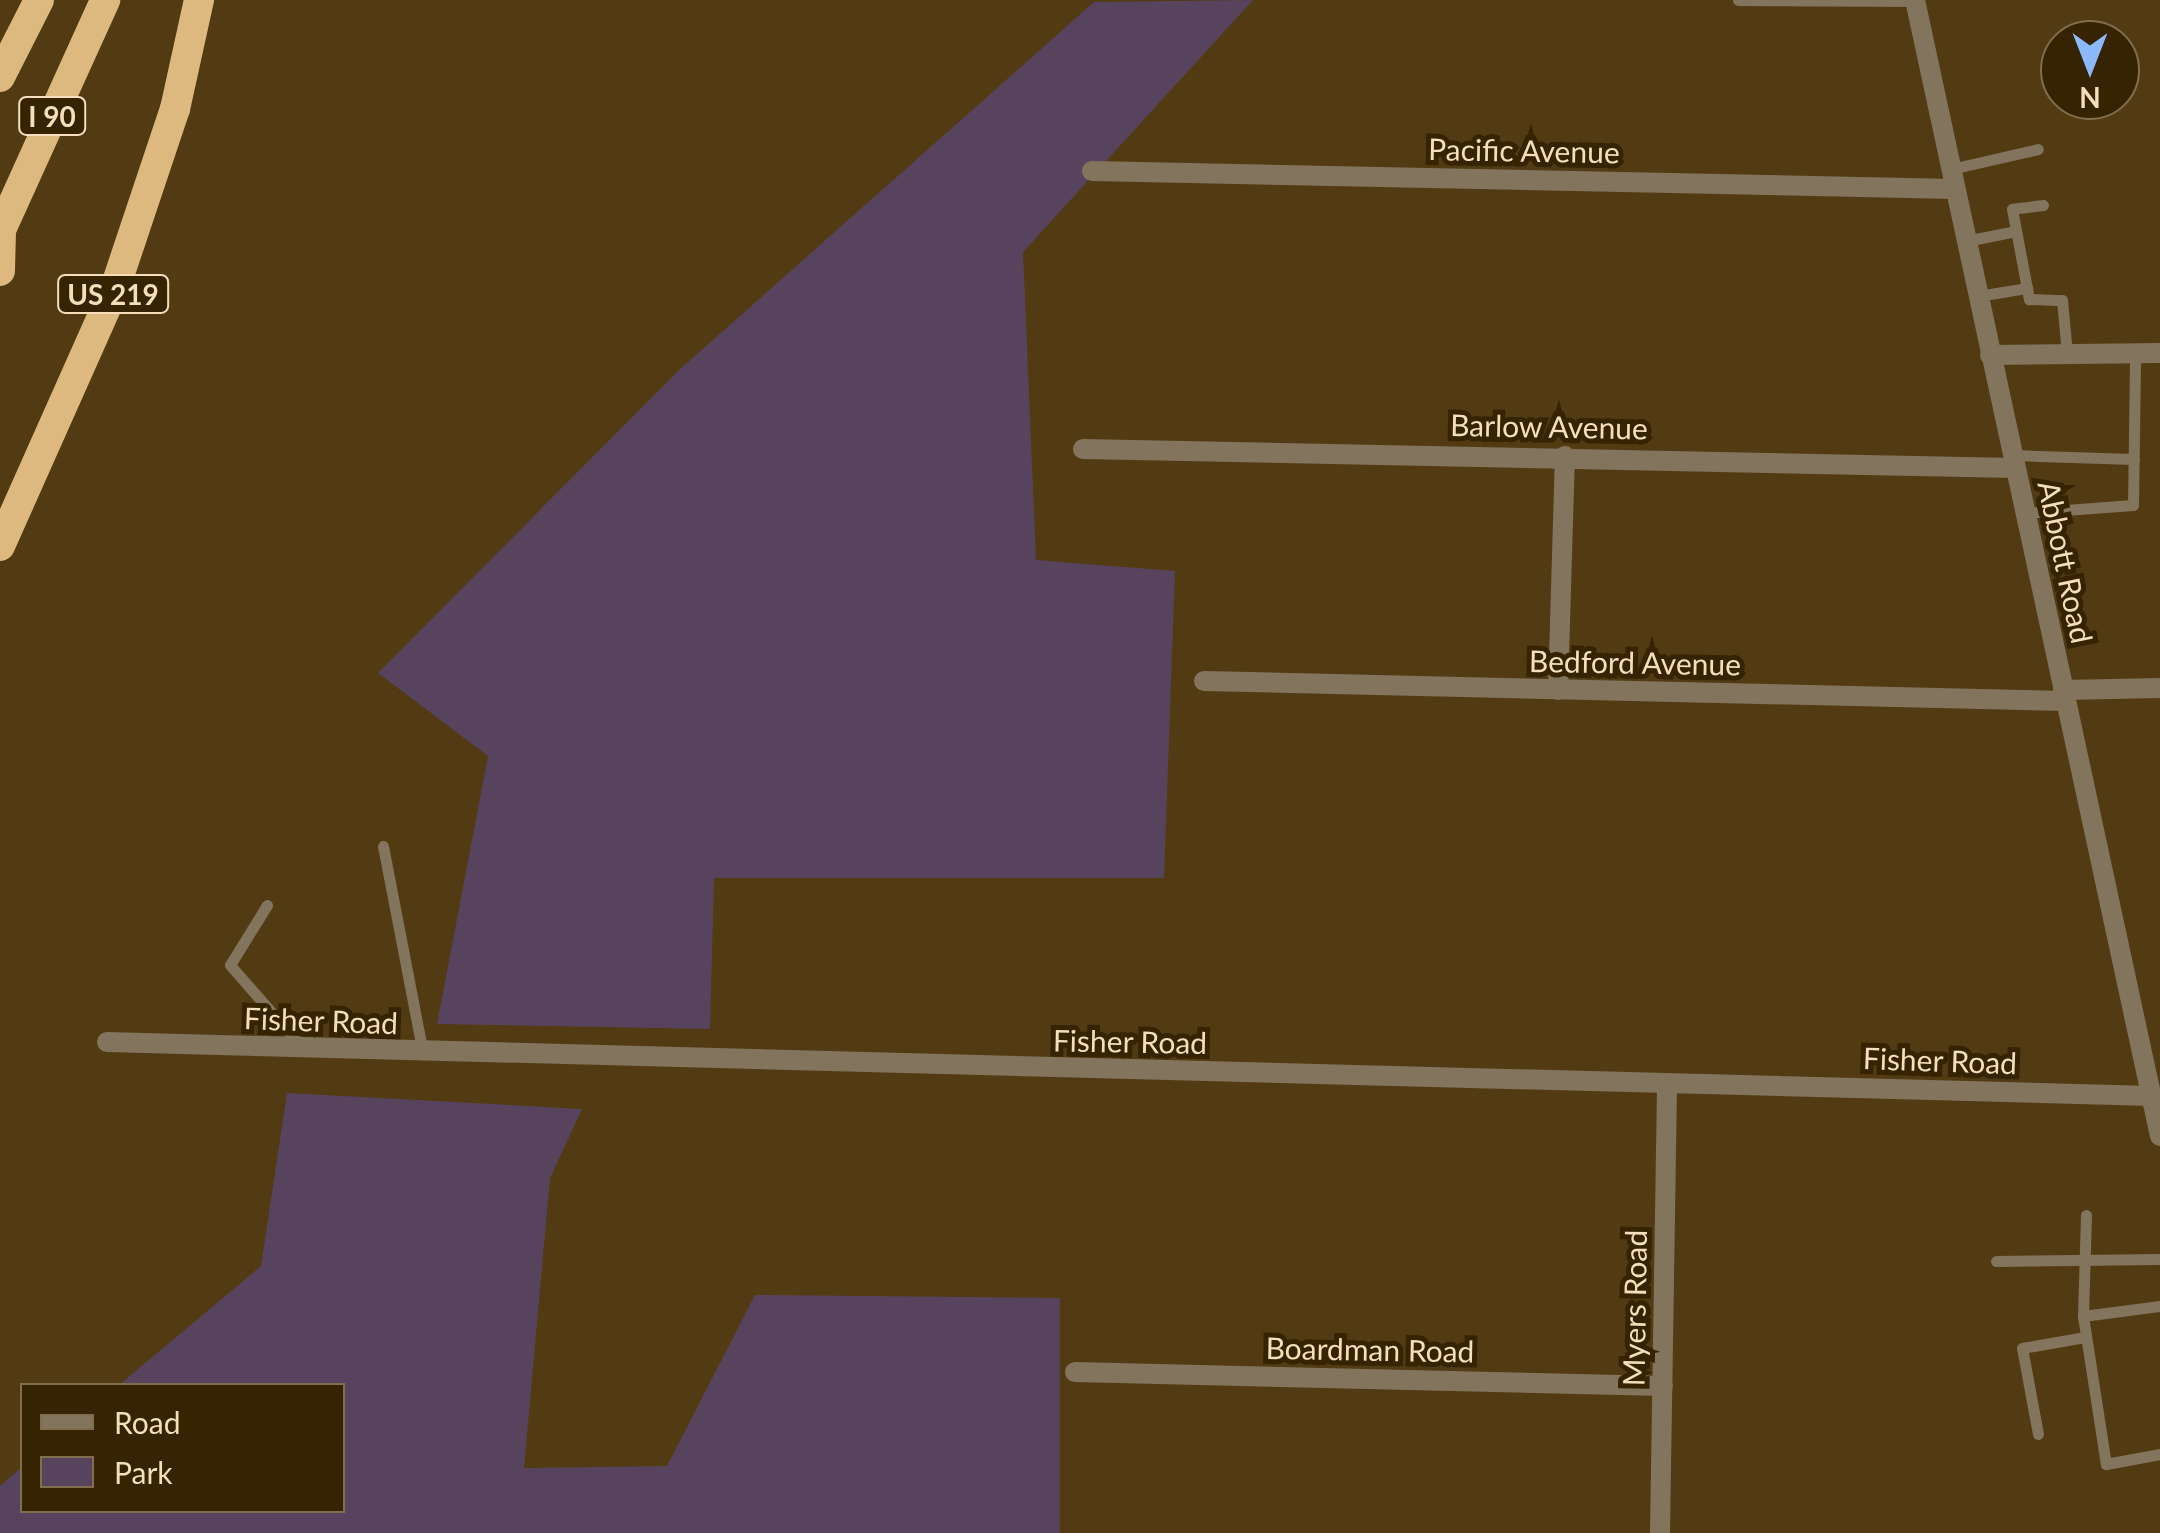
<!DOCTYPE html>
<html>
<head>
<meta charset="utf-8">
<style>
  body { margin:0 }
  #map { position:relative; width:2160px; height:1533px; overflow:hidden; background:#523b12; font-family:Lato,sans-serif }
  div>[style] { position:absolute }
  .green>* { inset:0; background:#58435e }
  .service>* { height:11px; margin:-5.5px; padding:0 5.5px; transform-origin:5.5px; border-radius:5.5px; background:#83745d }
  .minor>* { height:20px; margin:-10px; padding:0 10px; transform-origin:10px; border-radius:10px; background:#83745d }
  .tertiary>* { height:20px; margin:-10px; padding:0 10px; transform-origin:10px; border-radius:10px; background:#83745d }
  .motorway>* { height:30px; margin:-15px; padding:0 15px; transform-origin:15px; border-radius:15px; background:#ddb980 }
  span { translate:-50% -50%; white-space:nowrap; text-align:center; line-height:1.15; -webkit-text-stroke:10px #352302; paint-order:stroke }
  .shield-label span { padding:2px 8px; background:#352302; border:2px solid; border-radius:8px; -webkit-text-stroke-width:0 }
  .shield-label { font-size:28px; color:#f6deba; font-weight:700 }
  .street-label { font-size:30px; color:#f6deba }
  .legend { position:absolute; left:20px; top:1383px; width:325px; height:130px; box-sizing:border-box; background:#352302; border:2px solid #826e4c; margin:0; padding:12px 18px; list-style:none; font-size:30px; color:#f6deba }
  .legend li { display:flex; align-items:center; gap:20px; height:50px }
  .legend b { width:50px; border:2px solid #826e4c }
  .north { position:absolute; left:2040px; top:20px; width:100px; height:100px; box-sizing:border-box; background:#352302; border:2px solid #826e4c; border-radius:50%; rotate:180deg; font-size:28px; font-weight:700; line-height:40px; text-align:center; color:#f6deba }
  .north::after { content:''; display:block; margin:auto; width:35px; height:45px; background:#8cb9fc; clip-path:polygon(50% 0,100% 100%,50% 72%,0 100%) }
</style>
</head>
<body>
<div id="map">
  <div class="green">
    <i style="clip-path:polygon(1253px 0,1023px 252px,1036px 560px,1175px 571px,1164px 878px,714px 878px,710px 1029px,437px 1024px,488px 756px,378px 673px,679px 370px,1094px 2px)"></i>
    <i style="clip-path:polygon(287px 1093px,582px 1109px,550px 1178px,524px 1468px,667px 1466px,755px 1295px,1060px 1298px,1060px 1533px,0 1533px,0 1486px,22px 1467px,22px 1510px,342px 1510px,342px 1386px,119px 1385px,261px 1266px)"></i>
  </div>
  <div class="service">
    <i style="left:1738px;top:0;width:177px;rotate:0.3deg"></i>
    <i style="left:1951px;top:169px;width:89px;rotate:-12.9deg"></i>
    <i style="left:2043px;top:205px;width:31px;rotate:173deg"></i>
    <i style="left:2012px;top:209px;width:92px;rotate:79.3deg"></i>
    <i style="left:2029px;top:299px;width:33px;rotate:2deg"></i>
    <i style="left:2062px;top:300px;width:54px;rotate:84.7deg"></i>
    <i style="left:1966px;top:241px;width:51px;rotate:-11.3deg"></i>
    <i style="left:1978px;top:296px;width:50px;rotate:-9.3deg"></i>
    <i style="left:2012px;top:455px;width:122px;rotate:1.9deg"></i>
    <i style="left:2024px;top:513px;width:109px;rotate:-4.2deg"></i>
    <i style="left:2133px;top:505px;width:152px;rotate:-89.2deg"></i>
    <i style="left:383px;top:846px;width:212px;rotate:79.1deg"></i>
    <i style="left:267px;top:905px;width:70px;rotate:121.7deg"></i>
    <i style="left:230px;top:965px;width:108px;rotate:48.8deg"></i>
    <i style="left:2086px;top:1215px;width:101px;rotate:91.7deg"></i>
    <i style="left:2083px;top:1316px;width:150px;rotate:81.2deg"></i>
    <i style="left:2106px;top:1464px;width:55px;rotate:-10.5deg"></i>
    <i style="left:1996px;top:1261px;width:164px;rotate:-0.7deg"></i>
    <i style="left:2083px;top:1316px;width:78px;rotate:-7.4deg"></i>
    <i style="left:2038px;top:1434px;width:87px;rotate:-100.5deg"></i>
    <i style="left:2022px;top:1348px;width:64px;rotate:-9.9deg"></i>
  </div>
  <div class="minor">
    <i style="left:1092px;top:171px;width:863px;rotate:1.19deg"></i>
    <i style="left:1083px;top:449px;width:932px;rotate:1.17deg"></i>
    <i style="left:1204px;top:681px;width:861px;rotate:1.33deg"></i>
    <i style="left:1558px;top:690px;width:234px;rotate:-88.3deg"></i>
    <i style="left:2063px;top:690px;width:97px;rotate:-1.2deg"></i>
    <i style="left:107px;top:1042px;width:2045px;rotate:1.51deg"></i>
    <i style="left:1075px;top:1372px;width:588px;rotate:1.36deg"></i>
    <i style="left:1660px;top:1533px;width:450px;rotate:-89.1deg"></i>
  </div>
  <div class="tertiary">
    <i style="left:1915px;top:0;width:1162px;rotate:77.83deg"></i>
    <i style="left:1990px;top:355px;width:170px;rotate:-0.7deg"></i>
  </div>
  <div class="motorway">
    <i style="left:0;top:77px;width:86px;rotate:-63.1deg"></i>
    <i style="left:0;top:232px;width:255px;rotate:-65.6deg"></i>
    <i style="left:0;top:271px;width:42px;rotate:-88.6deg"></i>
    <i style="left:0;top:546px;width:282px;rotate:-66deg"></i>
    <i style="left:115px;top:288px;width:189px;rotate:-71.5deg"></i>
    <i style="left:175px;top:109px;width:112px;rotate:-77.6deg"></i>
  </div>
  <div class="shield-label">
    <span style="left:52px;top:116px">I 90</span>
    <span style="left:113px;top:294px">US 219</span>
  </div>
  <div class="street-label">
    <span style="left:1524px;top:150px;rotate:1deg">Pacific Avenue</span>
    <span style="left:1549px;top:426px;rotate:1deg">Barlow Avenue</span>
    <span style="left:2066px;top:562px;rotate:78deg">Abbott Road</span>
    <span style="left:1635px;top:662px;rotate:1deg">Bedford Avenue</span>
    <span style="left:321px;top:1020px;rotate:2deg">Fisher Road</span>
    <span style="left:1130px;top:1041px;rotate:1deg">Fisher Road</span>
    <span style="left:1940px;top:1060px;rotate:2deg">Fisher Road</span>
    <span style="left:1634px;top:1308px;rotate:-89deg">Myers Road</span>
    <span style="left:1370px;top:1349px;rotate:1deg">Boardman Road</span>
  </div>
  <ul class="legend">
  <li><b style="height:12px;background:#83745d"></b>Road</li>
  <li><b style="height:28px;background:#58435e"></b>Park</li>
  </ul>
  <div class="north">N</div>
</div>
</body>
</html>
